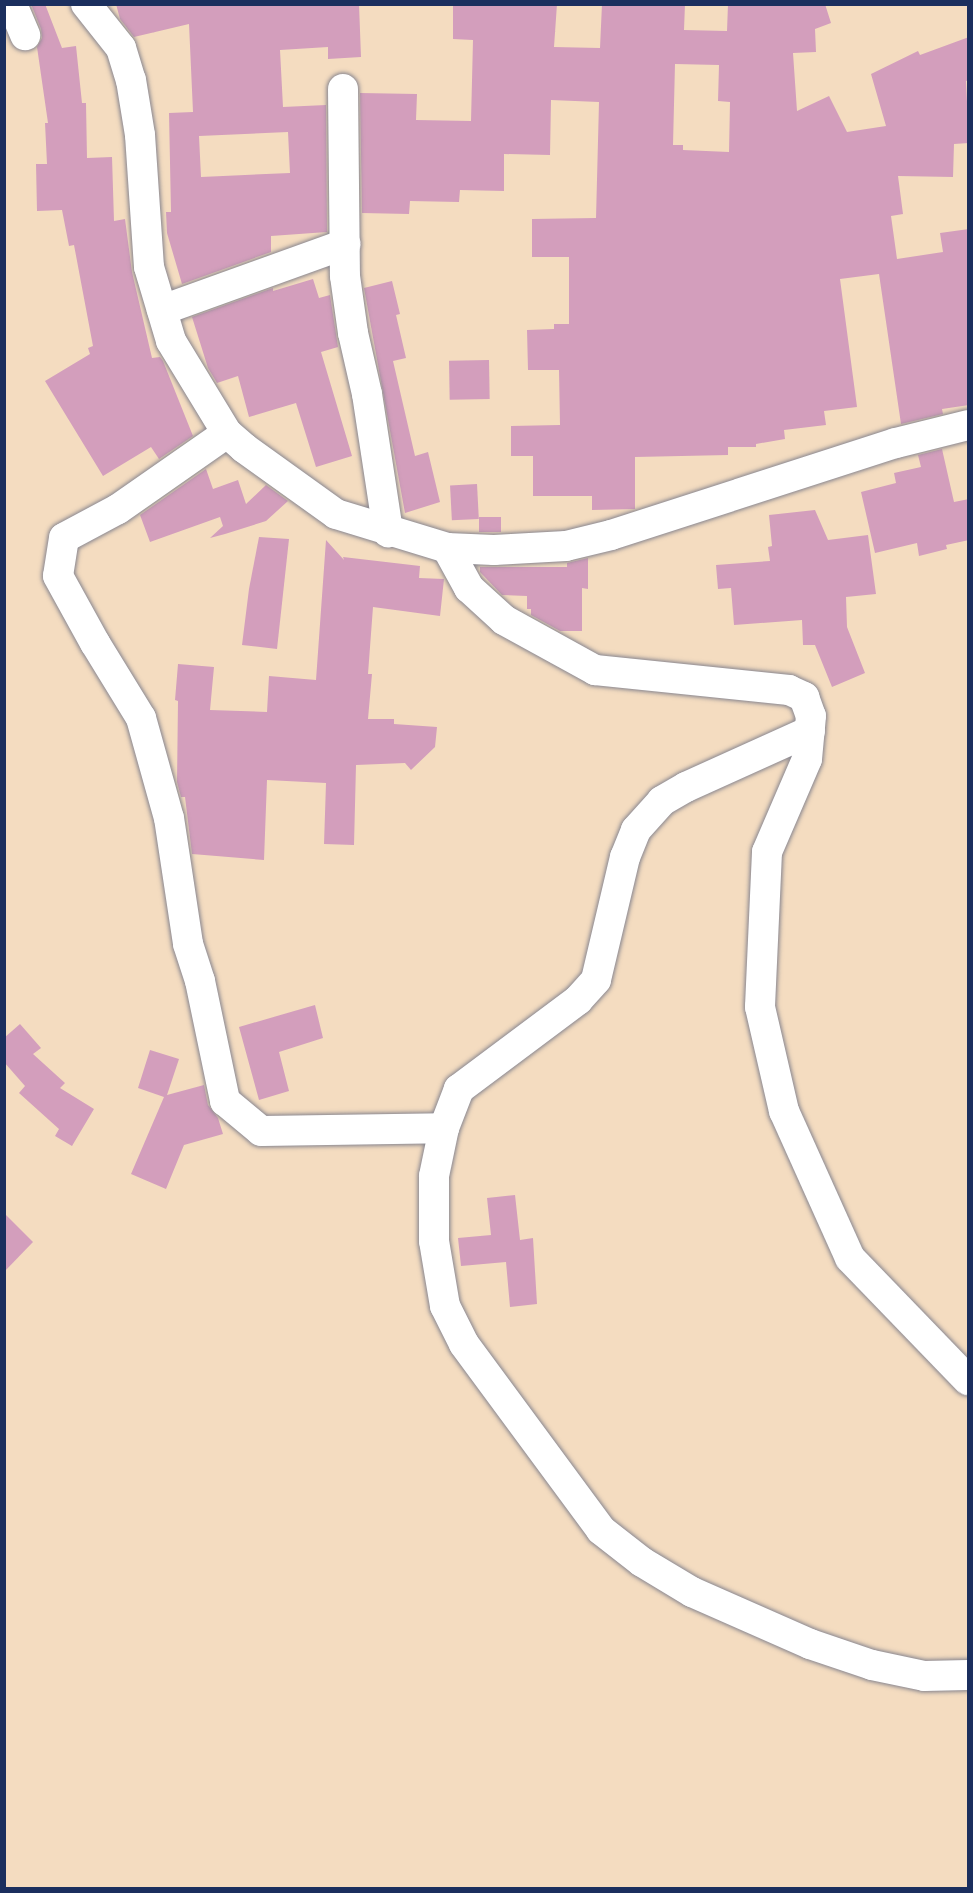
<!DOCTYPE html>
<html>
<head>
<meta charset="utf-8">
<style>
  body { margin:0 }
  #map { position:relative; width:973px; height:1893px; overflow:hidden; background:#f4dcc0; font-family:Kalam,sans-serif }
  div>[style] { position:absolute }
  .building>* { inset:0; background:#d39ebc; transform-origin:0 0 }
  .roads { filter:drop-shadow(0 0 2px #88868f) drop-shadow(0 0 2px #88868f) }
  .minor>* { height:30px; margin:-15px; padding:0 15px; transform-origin:15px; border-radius:15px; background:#fff }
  span { translate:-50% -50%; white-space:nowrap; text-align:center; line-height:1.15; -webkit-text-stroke:6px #fbf7ec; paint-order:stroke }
  .frame { position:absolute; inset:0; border:6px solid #1b2f5e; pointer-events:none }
</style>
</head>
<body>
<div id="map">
  <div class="building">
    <i style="clip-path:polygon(31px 4px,45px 4px,62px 48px,76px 46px,82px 103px,86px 103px,87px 158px,112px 157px,114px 221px,125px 219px,132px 272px,152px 358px,160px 357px,163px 361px,193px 436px,159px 459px,151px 447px,103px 476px,45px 381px,90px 354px,88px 348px,93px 346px,74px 245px,69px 246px,62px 210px,37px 211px,36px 164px,47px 164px,45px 123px,48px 123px,37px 47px,42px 38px,41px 29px)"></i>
    <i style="clip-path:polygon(evenodd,116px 4px,359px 4px,361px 57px,328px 59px,328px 47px,280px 50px,283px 107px,326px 105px,327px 232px,271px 236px,271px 252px,182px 284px,167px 233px,166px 212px,171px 212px,169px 113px,193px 112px,189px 24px,134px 37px,120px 19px,116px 4px,288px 132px,290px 173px,201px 177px,199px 136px,288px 132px)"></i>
    <i style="clip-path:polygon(evenodd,453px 4px,557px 4px,554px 47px,600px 48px,602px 4px,685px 4px,684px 30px,727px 31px,728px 4px,825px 4px,831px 23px,815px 29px,816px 52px,793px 53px,797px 111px,829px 96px,847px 132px,886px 126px,871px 74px,918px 51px,920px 55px,969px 37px,969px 80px,966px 81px,969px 143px,954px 144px,953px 177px,898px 176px,903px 214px,891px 216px,897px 259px,943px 252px,940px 233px,969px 229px,969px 405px,942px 409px,943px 414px,901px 424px,879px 274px,840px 279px,857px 407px,824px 411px,826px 425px,784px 430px,785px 439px,756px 444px,756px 447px,728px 447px,728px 455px,635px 457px,635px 509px,592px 510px,592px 496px,533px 496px,533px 456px,511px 456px,511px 426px,560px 425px,559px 370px,528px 370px,527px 330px,554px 329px,554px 324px,569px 324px,569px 257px,532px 257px,532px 219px,596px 218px,599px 102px,551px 100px,550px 155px,504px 154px,504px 191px,460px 190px,459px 202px,410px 201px,409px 214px,362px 213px,360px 93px,417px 94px,416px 120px,471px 121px,473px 40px,453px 39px,453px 4px,675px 64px,719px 65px,718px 101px,730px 102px,729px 152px,683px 150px,683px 145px,673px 145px,675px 64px)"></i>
    <i style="clip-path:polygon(313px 279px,319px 298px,330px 295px,338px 347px,321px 352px,352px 456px,316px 467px,296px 403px,249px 417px,238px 376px,217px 383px,208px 368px,192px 317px,273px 288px,273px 291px)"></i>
    <i style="clip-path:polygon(392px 281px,400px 314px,396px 315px,406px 358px,393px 361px,415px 456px,428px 452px,440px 502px,405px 513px,364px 288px)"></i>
    <i style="left:489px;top:360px;width:39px;height:40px;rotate:89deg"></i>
    <i style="clip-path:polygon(942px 449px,954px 502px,969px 499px,969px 540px,946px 545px,947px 549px,919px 556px,917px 543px,875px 553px,861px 492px,896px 483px,894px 473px,921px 467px,918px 455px)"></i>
    <i style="clip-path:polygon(206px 469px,213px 489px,238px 480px,246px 504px,266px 485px,288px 501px,266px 521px,225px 534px,210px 538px,223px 526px,220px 517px,150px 542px,140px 515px)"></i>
    <i style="left:477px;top:484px;width:35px;height:27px;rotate:87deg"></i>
    <i style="clip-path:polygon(815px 510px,828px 540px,868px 535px,876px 594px,846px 597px,847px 627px,865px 673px,832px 687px,815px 645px,803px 645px,802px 620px,734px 625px,731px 588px,718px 589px,716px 565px,770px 561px,768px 547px,772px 546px,769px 515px)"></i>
    <i style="left:501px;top:517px;width:15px;height:22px;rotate:90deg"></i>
    <i style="clip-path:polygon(259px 537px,289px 539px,277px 649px,242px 645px,249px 589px)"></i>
    <i style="clip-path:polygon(326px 540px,344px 560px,343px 557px,420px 566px,419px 578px,444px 579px,440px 616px,373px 607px,368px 674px,372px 674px,368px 719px,394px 719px,394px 724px,437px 727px,435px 747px,411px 770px,405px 763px,356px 765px,354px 845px,324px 844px,326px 783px,267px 780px,264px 860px,192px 854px,185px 797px,181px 797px,177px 782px,178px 701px,175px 700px,178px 664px,214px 667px,210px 710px,267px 712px,269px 676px,316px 680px)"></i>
    <i style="clip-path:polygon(588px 558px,588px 589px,582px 588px,582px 631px,560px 631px,531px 615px,531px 609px,527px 609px,527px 596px,502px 595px,480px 572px,480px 567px,567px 567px,567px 563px)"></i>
    <i style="clip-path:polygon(315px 1005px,323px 1038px,279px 1052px,289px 1091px,259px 1100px,239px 1027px)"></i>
    <i style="clip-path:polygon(20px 1024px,41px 1048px,33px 1054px,65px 1083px,60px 1088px,94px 1109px,72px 1146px,55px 1136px,59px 1129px,19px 1093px,25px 1086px,4px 1062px,4px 1038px)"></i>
    <i style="clip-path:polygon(150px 1050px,179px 1059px,167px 1095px,204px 1085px,208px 1105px,218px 1118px,223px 1134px,184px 1145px,166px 1189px,131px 1174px,164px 1097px,138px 1088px)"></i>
    <i style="clip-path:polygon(515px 1195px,520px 1240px,533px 1238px,537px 1304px,510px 1307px,506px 1262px,461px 1266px,458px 1238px,491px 1235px,487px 1198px)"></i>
    <i style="clip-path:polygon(4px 1213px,33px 1242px,4px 1272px)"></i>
  </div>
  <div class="roads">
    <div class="minor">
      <i style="left:12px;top:4px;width:34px;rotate:67deg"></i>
      <i style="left:86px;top:4px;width:56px;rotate:51.5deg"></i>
      <i style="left:121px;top:48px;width:34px;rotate:73deg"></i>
      <i style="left:131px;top:80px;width:56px;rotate:80.7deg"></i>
      <i style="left:140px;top:135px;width:132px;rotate:86.1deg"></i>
      <i style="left:149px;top:267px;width:77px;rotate:73.4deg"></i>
      <i style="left:171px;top:341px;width:108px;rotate:58.7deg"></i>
      <i style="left:227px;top:433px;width:23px;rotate:41deg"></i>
      <i style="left:244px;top:448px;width:113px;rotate:35.7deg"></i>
      <i style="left:336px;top:514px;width:116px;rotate:17deg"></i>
      <i style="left:447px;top:548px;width:47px;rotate:2.4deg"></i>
      <i style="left:494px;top:550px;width:72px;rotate:-3.2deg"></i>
      <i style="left:566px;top:546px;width:46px;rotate:-13.7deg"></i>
      <i style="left:611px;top:535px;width:299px;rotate:-17.9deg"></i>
      <i style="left:896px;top:443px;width:74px;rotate:-14deg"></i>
      <i style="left:343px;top:89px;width:187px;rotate:89.4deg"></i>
      <i style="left:345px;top:276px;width:58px;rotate:82deg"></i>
      <i style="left:353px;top:333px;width:63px;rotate:77.1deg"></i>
      <i style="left:367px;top:394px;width:140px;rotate:81.3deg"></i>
      <i style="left:162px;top:310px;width:195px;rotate:-19.8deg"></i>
      <i style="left:227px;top:433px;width:133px;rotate:145.1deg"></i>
      <i style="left:118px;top:509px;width:61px;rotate:151.8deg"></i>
      <i style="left:64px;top:538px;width:38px;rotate:99deg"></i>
      <i style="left:58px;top:576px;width:77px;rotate:61.1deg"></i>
      <i style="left:95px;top:643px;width:88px;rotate:58.5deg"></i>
      <i style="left:141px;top:718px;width:104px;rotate:74.4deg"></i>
      <i style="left:169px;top:818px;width:127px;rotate:81.4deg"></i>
      <i style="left:188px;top:944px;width:39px;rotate:72deg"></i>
      <i style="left:200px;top:981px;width:123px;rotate:78.2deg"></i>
      <i style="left:225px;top:1101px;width:47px;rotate:39.8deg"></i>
      <i style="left:261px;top:1131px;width:183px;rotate:-0.9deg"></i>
      <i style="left:447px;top:548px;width:46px;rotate:61.2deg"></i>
      <i style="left:469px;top:588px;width:47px;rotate:42.4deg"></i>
      <i style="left:504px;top:620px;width:104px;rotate:28.8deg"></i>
      <i style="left:595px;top:670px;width:195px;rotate:5.9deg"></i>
      <i style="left:789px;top:690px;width:17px;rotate:25deg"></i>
      <i style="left:804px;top:697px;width:20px;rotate:70deg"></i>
      <i style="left:811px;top:716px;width:43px;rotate:95.3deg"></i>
      <i style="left:807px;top:759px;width:101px;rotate:113.3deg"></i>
      <i style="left:767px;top:852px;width:155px;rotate:92.6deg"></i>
      <i style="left:760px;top:1007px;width:107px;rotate:77deg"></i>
      <i style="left:784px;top:1111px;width:161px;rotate:65.8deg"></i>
      <i style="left:850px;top:1258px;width:170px;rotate:46deg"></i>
      <i style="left:810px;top:731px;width:136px;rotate:155.7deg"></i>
      <i style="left:686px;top:787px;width:28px;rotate:150deg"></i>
      <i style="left:662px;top:801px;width:39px;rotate:132deg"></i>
      <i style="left:636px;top:830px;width:29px;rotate:112deg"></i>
      <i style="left:625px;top:857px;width:126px;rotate:103.3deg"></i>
      <i style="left:596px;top:980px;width:27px;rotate:132deg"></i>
      <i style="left:578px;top:1000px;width:149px;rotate:143.2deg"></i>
      <i style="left:459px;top:1089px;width:42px;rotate:111deg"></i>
      <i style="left:444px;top:1128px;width:49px;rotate:101.8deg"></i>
      <i style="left:434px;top:1176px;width:65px;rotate:90deg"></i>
      <i style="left:434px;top:1241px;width:66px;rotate:80.4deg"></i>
      <i style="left:445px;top:1306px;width:42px;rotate:63.4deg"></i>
      <i style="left:464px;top:1344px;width:231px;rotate:53.6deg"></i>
      <i style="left:601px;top:1530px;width:52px;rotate:38deg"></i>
      <i style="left:642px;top:1562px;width:58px;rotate:31deg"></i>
      <i style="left:692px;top:1592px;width:129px;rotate:23.8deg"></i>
      <i style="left:810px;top:1644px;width:65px;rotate:18.7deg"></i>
      <i style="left:872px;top:1665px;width:53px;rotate:11.9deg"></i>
      <i style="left:924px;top:1676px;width:44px;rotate:-1.3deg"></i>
    </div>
  </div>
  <div class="frame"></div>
</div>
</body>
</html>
